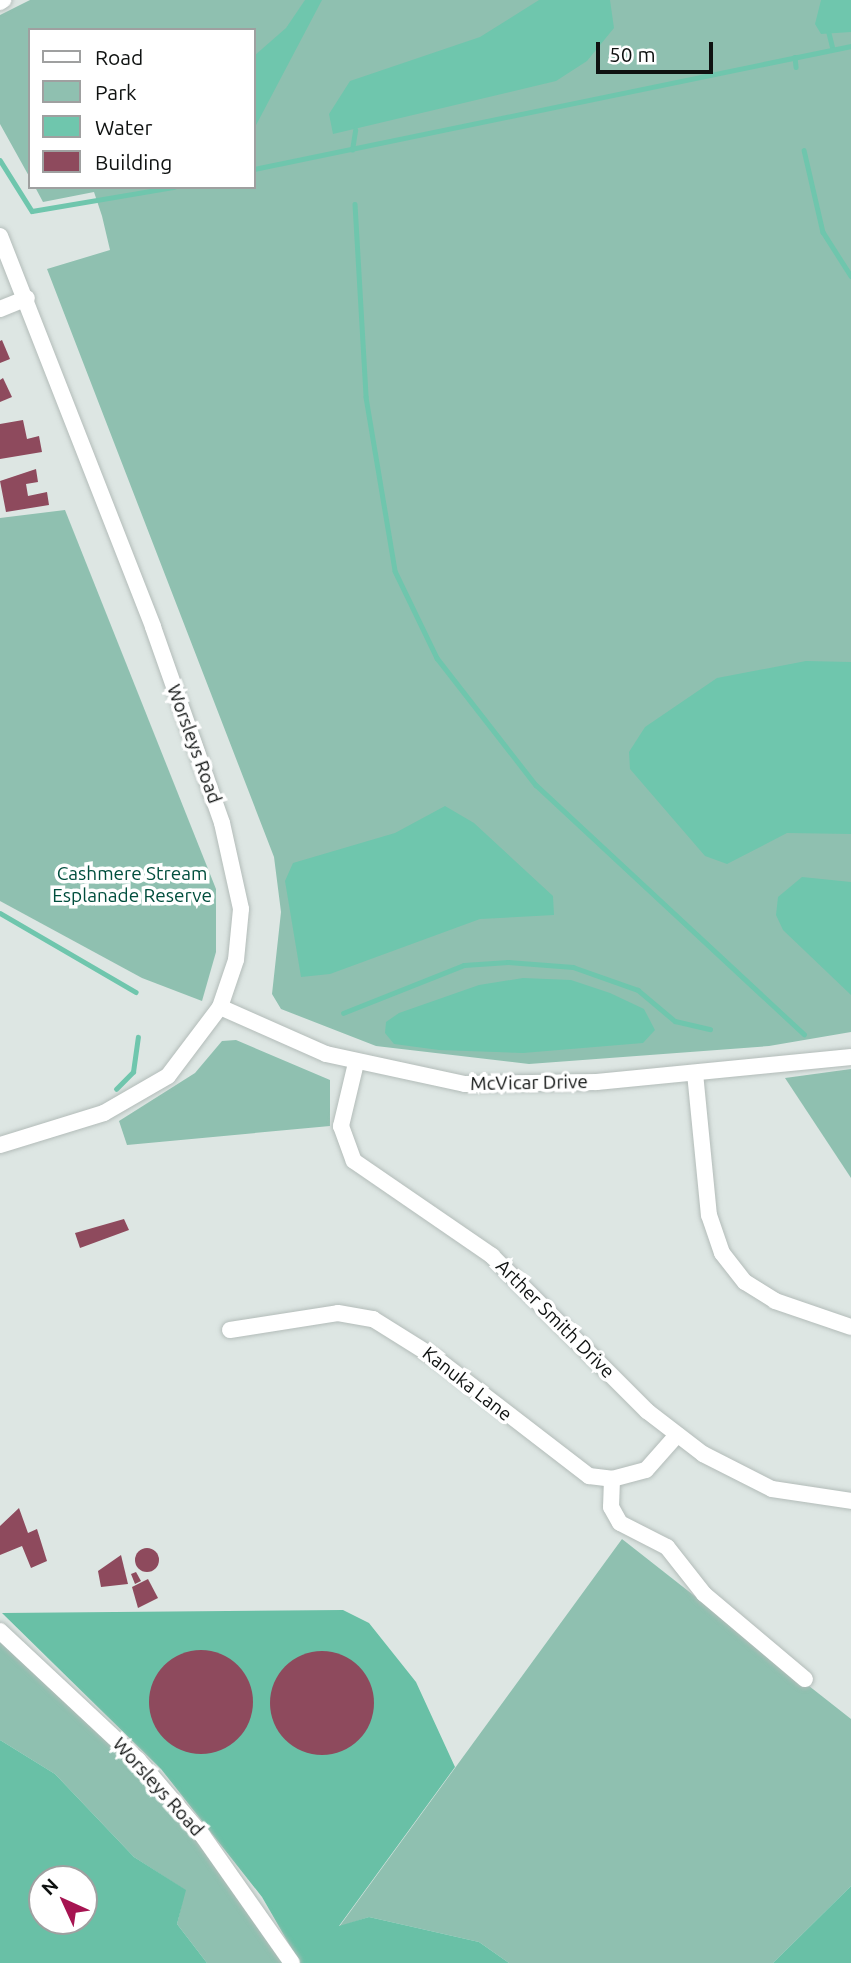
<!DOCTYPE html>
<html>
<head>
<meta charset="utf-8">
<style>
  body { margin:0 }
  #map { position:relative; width:851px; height:1963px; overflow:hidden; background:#dde6e3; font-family:Ubuntu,sans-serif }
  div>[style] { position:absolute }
  .green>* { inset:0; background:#8fc0b0 }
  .forest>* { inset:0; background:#69c0a6 }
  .water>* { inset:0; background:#6fc6ad }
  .stream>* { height:4.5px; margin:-2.25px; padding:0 2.25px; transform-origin:2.25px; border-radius:2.25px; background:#6fc6ad }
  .building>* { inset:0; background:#8e4a5d }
  .round { border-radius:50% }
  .roads { filter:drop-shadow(0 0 2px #b3bcb9) drop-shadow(0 0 2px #b3bcb9) }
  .minor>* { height:16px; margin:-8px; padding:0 8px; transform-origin:8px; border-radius:8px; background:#fff }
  span { translate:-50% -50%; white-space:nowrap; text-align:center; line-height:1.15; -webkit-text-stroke:7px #fff; paint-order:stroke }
  .street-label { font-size:19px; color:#0f1211 }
  .park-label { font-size:19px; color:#004e3d }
  .legend { position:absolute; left:28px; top:28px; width:228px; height:161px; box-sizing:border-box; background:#fff; border:2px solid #9fa0a0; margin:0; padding:9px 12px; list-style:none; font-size:21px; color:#0f1211 }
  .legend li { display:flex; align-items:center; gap:14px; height:35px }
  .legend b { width:35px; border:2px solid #9fa0a0 }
  .north { position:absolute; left:28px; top:1865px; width:70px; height:70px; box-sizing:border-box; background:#fff; border:2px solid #9fa0a0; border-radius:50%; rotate:315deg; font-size:19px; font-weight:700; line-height:28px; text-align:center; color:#0f1211 }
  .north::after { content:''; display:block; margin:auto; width:24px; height:32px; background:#a61451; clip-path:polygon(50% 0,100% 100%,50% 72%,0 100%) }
  .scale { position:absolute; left:596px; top:42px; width:117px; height:32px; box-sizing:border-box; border:4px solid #0f1211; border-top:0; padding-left:9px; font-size:21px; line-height:24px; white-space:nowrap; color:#0f1211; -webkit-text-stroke:5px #fff; paint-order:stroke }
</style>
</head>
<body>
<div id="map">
  <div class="green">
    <i style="clip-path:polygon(30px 0,851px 0,851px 1032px,769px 1046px,529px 1064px,376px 1046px,281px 1009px,272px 994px,281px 912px,274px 857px,47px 269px,110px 250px,102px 216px,94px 192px,43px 202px,35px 187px,254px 187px,254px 30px,30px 30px,30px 178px,0 124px,0 15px)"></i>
    <i style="clip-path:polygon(65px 510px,216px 889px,216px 952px,202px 1001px,142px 978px,0 901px,0 518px)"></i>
    <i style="clip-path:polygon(236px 1040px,330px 1080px,330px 1126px,127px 1145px,119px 1121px,195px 1073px,222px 1041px)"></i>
    <i style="clip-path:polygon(851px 1069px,851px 1178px,785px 1078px)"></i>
    <i style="clip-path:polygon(622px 1539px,851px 1719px,851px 1886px,773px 1963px,509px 1963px,479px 1942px,369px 1917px,339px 1927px)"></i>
    <i style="clip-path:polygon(0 1639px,138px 1760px,292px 1963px,207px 1963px,177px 1924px,185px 1890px,134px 1857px,55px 1774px,0 1740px)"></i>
  </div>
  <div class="forest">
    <i style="clip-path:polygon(343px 1610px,369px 1623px,416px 1682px,455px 1767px,339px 1926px,369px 1917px,479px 1942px,509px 1963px,300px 1963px,262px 1897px,161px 1769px,2px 1613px)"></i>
    <i style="clip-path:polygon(evenodd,0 1740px,55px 1774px,134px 1857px,186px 1890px,177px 1924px,207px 1963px,0 1963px,0 1740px,84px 1879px,84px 1921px,42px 1921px,42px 1879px,84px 1879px)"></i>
    <i style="clip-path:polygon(851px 1886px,851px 1963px,773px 1963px)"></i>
  </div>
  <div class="water">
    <i style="clip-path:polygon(305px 0,322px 0,254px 129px,254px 56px,286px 28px)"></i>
    <i style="clip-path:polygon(539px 0,610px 0,614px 28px,587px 61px,556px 81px,333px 134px,329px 114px,350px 81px,480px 37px)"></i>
    <i style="clip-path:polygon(821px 0,851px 0,851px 32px,821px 34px,815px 24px)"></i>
    <i style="clip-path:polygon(806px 661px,851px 662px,851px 834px,787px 833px,727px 864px,705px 856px,630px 769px,629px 752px,645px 727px,717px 678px)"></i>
    <i style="clip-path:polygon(445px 806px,474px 823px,553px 896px,554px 915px,480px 919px,330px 974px,301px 977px,285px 881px,293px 863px,395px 833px)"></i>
    <i style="clip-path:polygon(802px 877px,851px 882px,851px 995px,783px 930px,776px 915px,778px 897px)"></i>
    <i style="clip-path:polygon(523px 978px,571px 980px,610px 993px,644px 1009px,655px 1030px,643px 1043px,523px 1053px,439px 1050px,394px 1044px,385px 1033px,386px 1022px,399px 1013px,479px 985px)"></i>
  </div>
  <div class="stream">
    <i style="left:829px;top:33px;width:16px;rotate:76deg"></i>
    <i style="left:795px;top:57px;width:10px;rotate:84deg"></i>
    <i style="left:352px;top:150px;width:20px;rotate:-81deg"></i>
    <i style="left:804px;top:150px;width:84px;rotate:77deg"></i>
    <i style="left:823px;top:232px;width:52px;rotate:57.5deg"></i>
    <i style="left:0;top:160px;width:60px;rotate:57.9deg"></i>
    <i style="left:32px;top:211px;width:144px;rotate:-9.6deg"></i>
    <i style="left:254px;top:169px;width:610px;rotate:-11.64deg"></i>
    <i style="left:355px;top:204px;width:193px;rotate:86.7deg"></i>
    <i style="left:366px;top:397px;width:176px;rotate:80.5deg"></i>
    <i style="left:395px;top:571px;width:97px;rotate:64.2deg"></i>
    <i style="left:437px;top:658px;width:161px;rotate:52.1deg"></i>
    <i style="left:536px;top:785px;width:366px;rotate:42.9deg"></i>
    <i style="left:0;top:913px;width:157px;rotate:30.2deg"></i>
    <i style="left:343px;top:1013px;width:130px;rotate:-21.6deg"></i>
    <i style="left:464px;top:965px;width:44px;rotate:-3.9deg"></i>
    <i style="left:508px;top:962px;width:65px;rotate:4.4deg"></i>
    <i style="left:573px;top:967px;width:69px;rotate:19.5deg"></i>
    <i style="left:638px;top:990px;width:48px;rotate:40deg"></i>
    <i style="left:675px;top:1021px;width:36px;rotate:13deg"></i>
    <i style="left:116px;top:1089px;width:24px;rotate:-45deg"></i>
    <i style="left:133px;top:1072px;width:35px;rotate:-82deg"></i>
  </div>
  <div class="building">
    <i style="clip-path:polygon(2px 340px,10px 359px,0 363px,0 341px)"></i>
    <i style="clip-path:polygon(3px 378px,12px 397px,0 402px,0 380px)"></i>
    <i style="clip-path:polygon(23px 420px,27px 439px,39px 436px,42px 452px,0 459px,0 424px)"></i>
    <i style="clip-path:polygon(36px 469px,38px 482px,26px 484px,28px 496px,47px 492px,49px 505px,6px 512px,0 481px)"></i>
    <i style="clip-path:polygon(124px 1219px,129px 1230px,80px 1248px,75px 1233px)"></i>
    <i style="clip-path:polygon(19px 1508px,28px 1533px,37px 1529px,47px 1561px,31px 1568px,22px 1546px,0 1555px,0 1526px)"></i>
    <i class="round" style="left:135px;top:1548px;width:24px;height:24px"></i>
    <i style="clip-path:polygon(121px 1555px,128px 1584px,101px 1587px,98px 1571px)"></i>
    <i style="clip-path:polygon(136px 1572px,141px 1581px,135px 1584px,131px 1574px)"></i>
    <i style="clip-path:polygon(148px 1579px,158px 1598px,138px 1608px,132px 1587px)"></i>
    <i class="round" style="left:149px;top:1650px;width:104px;height:104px"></i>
    <i class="round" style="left:270px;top:1651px;width:104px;height:104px"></i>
  </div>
  <div class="roads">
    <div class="minor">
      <i style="left:0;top:2px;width:4px;rotate:-34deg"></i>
      <i style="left:0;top:236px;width:420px;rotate:68.6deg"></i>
      <i style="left:153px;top:627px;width:208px;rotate:70.6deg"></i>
      <i style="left:222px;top:823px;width:88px;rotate:77.5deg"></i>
      <i style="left:241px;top:909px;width:51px;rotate:95.6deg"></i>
      <i style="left:236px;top:960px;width:50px;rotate:108.8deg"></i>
      <i style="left:220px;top:1007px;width:86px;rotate:127deg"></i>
      <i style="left:168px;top:1076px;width:74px;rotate:150deg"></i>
      <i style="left:104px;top:1113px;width:109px;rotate:162.9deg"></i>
      <i style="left:0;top:309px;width:29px;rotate:-22deg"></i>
      <i style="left:220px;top:1007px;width:116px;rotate:23.9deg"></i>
      <i style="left:326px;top:1054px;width:142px;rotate:12.2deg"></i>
      <i style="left:465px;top:1084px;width:132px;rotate:-0.9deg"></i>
      <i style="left:597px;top:1082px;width:255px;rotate:-5.6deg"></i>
      <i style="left:356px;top:1063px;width:65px;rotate:103.4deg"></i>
      <i style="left:341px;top:1126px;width:37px;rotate:70deg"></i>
      <i style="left:354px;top:1161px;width:168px;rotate:34.5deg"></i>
      <i style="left:492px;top:1256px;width:219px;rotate:45deg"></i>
      <i style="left:647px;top:1411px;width:71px;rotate:37.5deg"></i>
      <i style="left:703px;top:1454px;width:77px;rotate:26.9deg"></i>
      <i style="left:772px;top:1489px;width:80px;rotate:8.6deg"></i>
      <i style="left:695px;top:1073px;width:143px;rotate:84.4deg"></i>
      <i style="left:709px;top:1215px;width:40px;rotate:71.1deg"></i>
      <i style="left:722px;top:1253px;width:37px;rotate:52deg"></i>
      <i style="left:745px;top:1282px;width:36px;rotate:32deg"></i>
      <i style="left:775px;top:1301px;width:80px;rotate:18.9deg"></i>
      <i style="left:230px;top:1330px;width:109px;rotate:-8.9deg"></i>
      <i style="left:338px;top:1313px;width:36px;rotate:10deg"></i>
      <i style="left:373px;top:1319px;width:75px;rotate:32deg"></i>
      <i style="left:437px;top:1359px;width:192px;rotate:37.6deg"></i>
      <i style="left:589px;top:1476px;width:23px;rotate:7deg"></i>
      <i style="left:612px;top:1479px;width:35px;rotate:-15deg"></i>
      <i style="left:646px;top:1470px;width:47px;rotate:-48.5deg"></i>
      <i style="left:612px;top:1479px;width:28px;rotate:92deg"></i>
      <i style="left:611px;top:1507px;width:18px;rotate:61deg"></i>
      <i style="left:620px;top:1523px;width:53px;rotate:27.1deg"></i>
      <i style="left:667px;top:1547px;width:60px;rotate:51.8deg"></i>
      <i style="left:704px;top:1594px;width:132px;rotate:40.1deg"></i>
      <i style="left:0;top:1631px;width:189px;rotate:43.1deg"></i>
      <i style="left:138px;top:1760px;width:99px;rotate:49.5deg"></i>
      <i style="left:202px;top:1835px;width:156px;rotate:54.9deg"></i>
    </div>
  </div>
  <div class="street-label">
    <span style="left:194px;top:744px;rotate:70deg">Worsleys Road</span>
    <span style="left:529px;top:1083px;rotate:-1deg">McVicar Drive</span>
    <span style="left:555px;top:1319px;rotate:45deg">Arther Smith Drive</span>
    <span style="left:467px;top:1384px;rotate:38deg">Kanuka Lane</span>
    <span style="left:158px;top:1787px;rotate:48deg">Worsleys Road</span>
  </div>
  <div class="park-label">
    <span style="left:132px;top:885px">Cashmere Stream<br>Esplanade Reserve</span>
  </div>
  <ul class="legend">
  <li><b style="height:9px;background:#fff"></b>Road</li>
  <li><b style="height:19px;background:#8fc0b0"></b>Park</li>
  <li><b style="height:19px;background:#6fc6ad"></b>Water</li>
  <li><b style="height:19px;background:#8e4a5d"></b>Building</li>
  </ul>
  <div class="north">N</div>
  <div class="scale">50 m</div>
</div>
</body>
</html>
